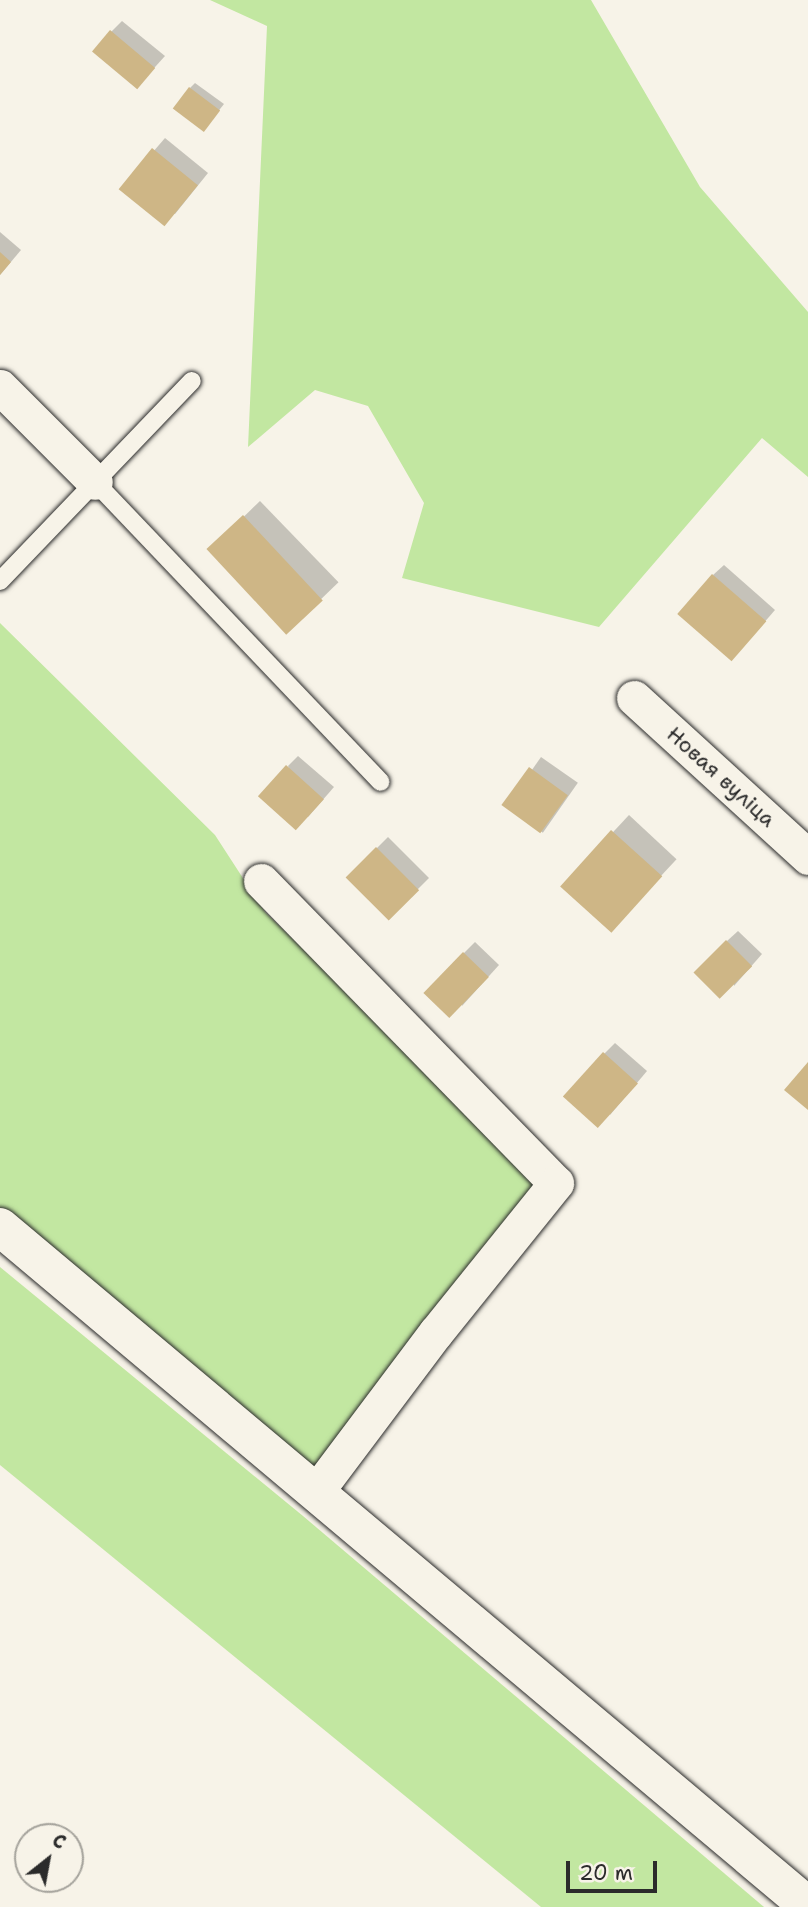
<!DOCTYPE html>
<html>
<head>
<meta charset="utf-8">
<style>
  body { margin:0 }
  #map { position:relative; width:808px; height:1907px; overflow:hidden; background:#f7f3e8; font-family:"Shantell Sans",sans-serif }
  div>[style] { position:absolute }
  .green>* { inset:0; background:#c2e7a1 }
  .shadow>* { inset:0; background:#0003; transform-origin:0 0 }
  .building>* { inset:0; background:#ceb686; transform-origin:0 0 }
  .roads { filter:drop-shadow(0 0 2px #2b2b2b) drop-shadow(0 0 2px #2b2b2b) }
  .service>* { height:18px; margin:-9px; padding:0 9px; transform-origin:9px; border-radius:9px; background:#f7f3e8 }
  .minor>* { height:35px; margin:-17.5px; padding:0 17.5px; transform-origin:17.5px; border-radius:17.5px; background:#f7f3e8 }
  .secondary>* { height:38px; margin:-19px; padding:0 19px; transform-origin:19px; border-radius:19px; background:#f7f3e8 }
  span { translate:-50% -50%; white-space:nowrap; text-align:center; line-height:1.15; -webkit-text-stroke:6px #f7f3e8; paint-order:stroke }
  .street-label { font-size:21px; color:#2b2b2b }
  .north { position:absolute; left:14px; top:1823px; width:70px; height:70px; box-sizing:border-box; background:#f7f3e8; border:2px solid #a5a39c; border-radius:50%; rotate:31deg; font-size:19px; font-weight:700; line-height:28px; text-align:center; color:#2b2b2b }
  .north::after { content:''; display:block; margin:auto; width:24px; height:32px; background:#2b2b2b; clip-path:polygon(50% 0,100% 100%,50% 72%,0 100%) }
  .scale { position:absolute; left:566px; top:1861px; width:91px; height:32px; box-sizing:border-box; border:4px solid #2b2b2b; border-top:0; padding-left:9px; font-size:21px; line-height:24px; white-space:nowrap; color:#2b2b2b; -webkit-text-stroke:5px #f7f3e8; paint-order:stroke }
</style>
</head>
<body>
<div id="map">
  <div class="green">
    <i style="clip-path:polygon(210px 0,591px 0,700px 187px,808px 312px,808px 477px,762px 438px,599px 627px,402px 578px,424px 503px,368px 406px,315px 390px,248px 447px,267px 26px)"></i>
    <i style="clip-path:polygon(0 623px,215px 835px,265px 912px,531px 1169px,539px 1182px,319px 1475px,0 1209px)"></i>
    <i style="clip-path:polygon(0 1267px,303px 1516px,764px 1907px,541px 1907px,0 1465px)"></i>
  </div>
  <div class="shadow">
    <i style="clip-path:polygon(122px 21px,165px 56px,137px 87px,111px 32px)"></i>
    <i style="clip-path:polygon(195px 83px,224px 104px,209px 123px,190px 88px)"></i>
    <i style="clip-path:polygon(165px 138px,208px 173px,175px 214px,121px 189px)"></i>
    <i style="clip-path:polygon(0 232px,21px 250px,0 275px)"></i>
    <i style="left:260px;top:501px;width:113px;height:47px;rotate:46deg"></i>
    <i style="clip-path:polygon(724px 565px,775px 610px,742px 648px,713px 575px)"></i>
    <i style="clip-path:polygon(298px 756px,334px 787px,308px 817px,288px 766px)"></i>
    <i style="left:541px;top:757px;width:45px;height:61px;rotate:35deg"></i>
    <i style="left:629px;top:815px;width:65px;height:97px;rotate:43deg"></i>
    <i style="left:388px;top:837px;width:58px;height:57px;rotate:45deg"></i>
    <i style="clip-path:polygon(738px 931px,762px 954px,734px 986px,727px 941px)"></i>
    <i style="clip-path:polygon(475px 942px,499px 965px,462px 1006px,464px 953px)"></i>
    <i style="clip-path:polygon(615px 1043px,647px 1071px,610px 1115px,604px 1054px)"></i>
  </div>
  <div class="building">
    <i style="left:110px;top:30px;width:59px;height:28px;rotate:40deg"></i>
    <i style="left:189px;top:87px;width:39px;height:27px;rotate:37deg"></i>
    <i style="left:152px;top:148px;width:59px;height:53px;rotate:39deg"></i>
    <i style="clip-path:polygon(0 252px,11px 262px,0 275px)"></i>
    <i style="left:243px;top:515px;width:117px;height:50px;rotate:47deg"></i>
    <i style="left:712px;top:574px;width:72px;height:53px;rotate:41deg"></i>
    <i style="left:286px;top:765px;width:51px;height:42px;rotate:42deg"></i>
    <i style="left:529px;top:767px;width:48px;height:47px;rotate:36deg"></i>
    <i style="left:611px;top:830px;width:69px;height:76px;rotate:42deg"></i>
    <i style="left:376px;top:847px;width:61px;height:43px;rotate:45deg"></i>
    <i style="left:726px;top:940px;width:37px;height:46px;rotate:45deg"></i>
    <i style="left:463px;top:952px;width:36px;height:57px;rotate:44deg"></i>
    <i style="left:603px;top:1052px;width:47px;height:60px;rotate:42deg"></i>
    <i style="clip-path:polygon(808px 1062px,808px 1110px,784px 1090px)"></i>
  </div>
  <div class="roads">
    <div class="service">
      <i style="left:95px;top:482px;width:414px;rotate:46.4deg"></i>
      <i style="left:0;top:581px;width:277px;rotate:-46.2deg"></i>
    </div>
    <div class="minor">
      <i style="left:0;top:387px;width:134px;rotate:45deg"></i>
      <i style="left:634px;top:698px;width:236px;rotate:42.4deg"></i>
      <i style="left:261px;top:881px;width:422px;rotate:45.7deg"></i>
      <i style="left:556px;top:1183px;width:191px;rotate:128.8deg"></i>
      <i style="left:436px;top:1332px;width:201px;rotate:126.9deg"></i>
    </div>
    <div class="secondary">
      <i style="left:0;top:1227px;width:1055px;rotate:40.04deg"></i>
    </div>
  </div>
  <div class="street-label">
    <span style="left:721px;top:777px;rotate:42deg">Новая вуліца</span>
  </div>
  <div class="north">С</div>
  <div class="scale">20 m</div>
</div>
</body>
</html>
